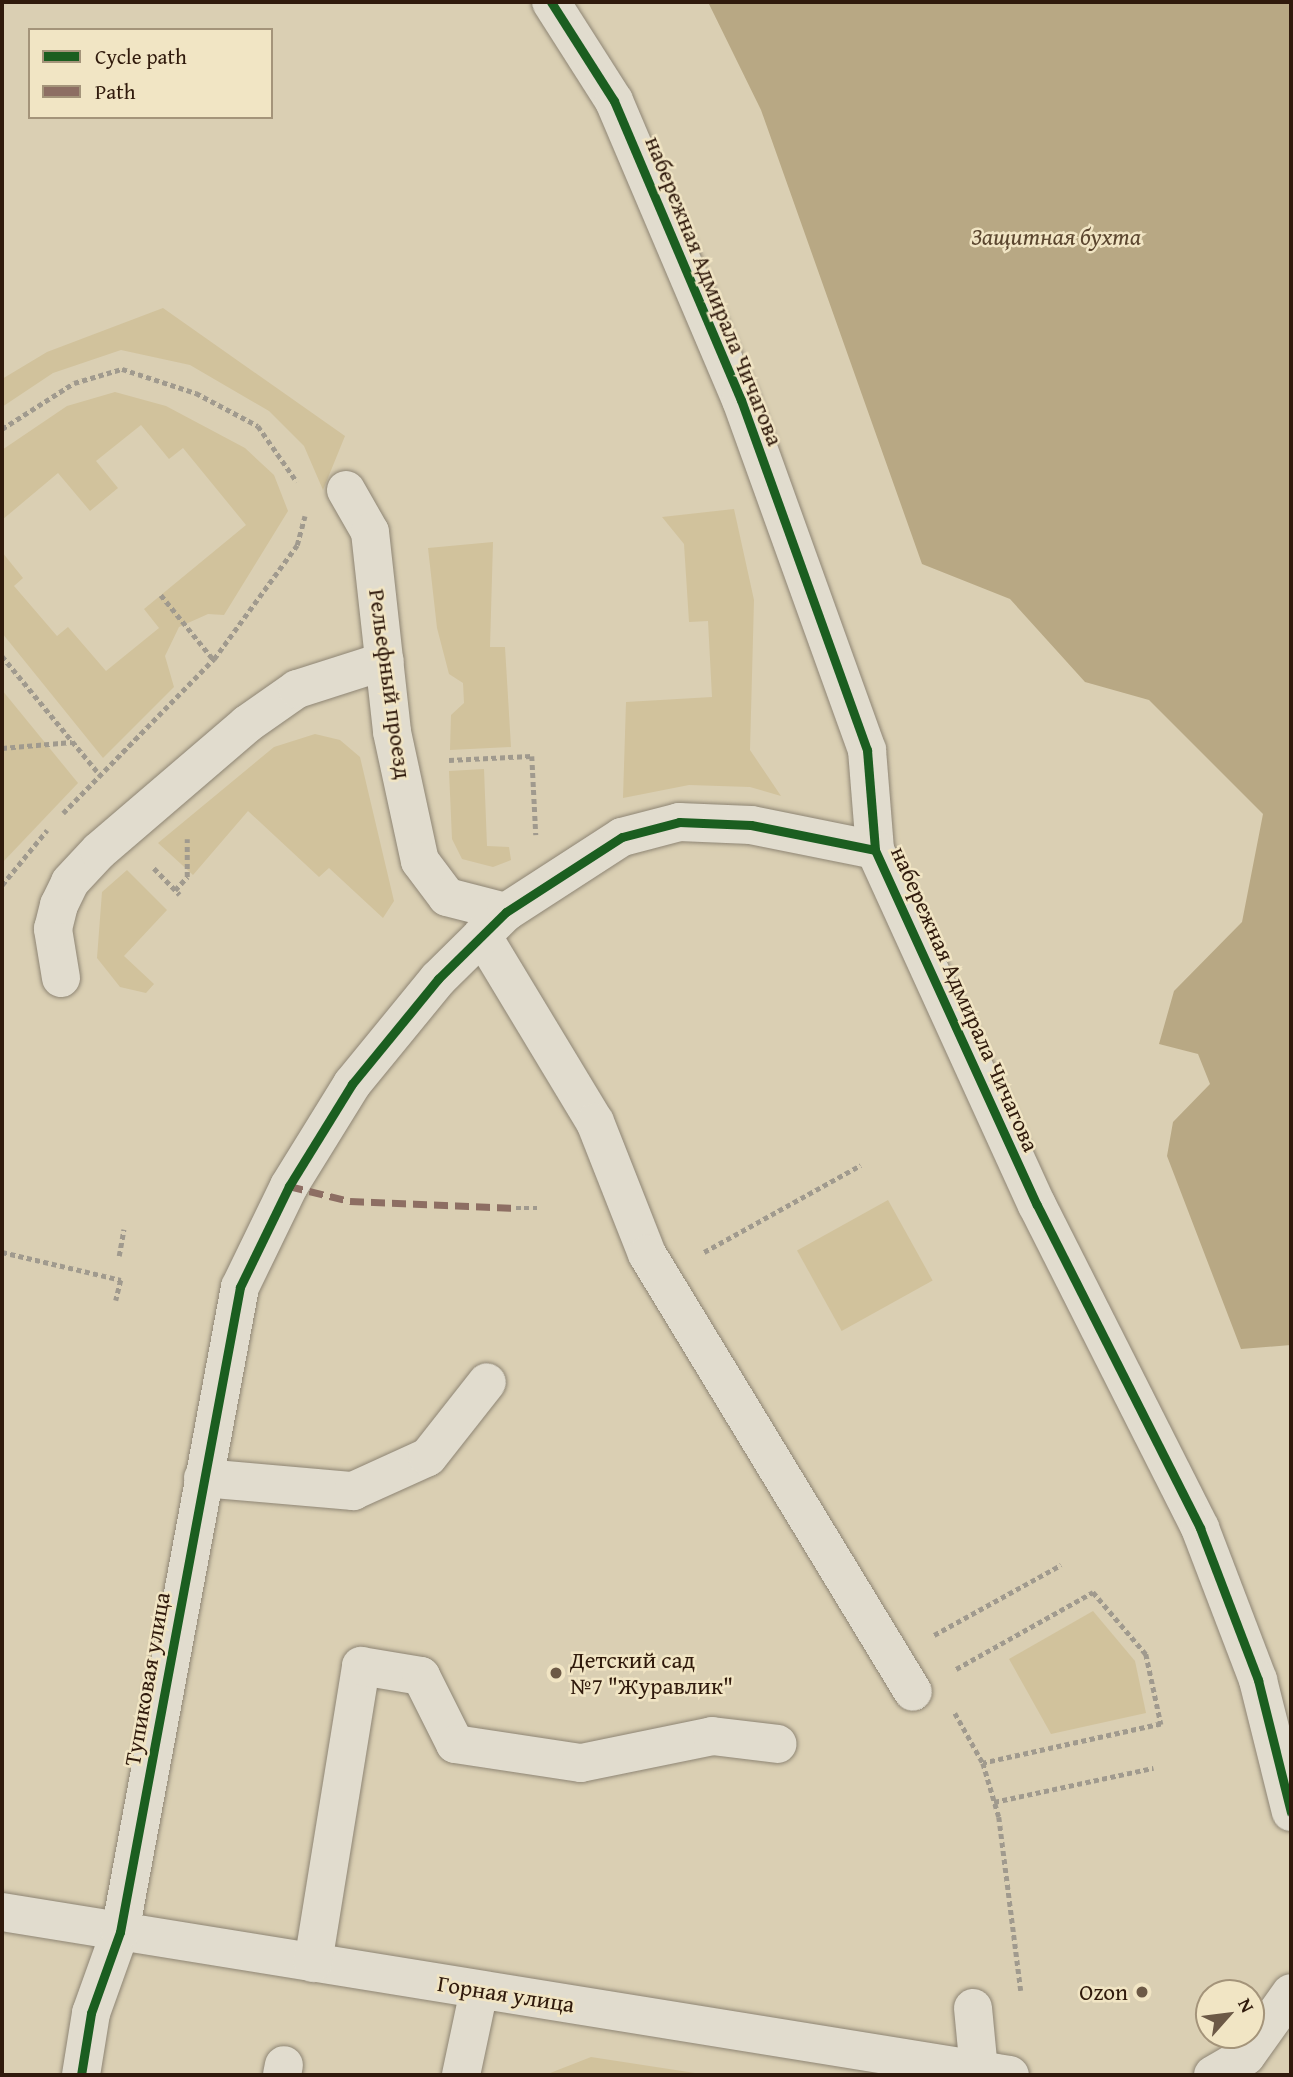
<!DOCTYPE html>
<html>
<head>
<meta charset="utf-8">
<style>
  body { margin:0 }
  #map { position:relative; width:1293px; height:2077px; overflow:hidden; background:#dacfb3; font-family:"Gentium Book Plus",serif }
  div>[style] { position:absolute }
  .green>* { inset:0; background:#d1c29c; transform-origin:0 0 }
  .water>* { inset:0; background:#b8a884 }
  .path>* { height:4.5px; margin-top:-2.25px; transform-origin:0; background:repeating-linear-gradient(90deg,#a09a8e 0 5px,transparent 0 8.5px) }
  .roads { filter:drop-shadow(0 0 2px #8e8574) drop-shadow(0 0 2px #8e8574) }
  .minor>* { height:38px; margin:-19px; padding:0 19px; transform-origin:19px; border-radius:19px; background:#e1dcce }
  .quiet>* { height:7px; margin-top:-3.5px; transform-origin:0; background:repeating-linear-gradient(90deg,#8d6e63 0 14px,transparent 0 21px) }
  .cycleway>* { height:9px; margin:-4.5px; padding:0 4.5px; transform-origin:4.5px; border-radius:4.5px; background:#1b5e20 }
  .dots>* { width:19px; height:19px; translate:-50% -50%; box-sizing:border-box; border:4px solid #f1e5c4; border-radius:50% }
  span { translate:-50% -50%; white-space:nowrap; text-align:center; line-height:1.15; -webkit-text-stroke:5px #f1e5c4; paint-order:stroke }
  .street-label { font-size:23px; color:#301a0c }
  .poi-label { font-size:23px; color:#301a0c }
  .left { translate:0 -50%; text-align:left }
  .right { translate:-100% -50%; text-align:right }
  .water-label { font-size:24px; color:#5b462f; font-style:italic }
  .frame { position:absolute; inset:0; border:4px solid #301a0c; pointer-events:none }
  .legend { position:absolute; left:28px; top:28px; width:245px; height:91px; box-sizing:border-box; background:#f1e5c4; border:2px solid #a4947a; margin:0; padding:9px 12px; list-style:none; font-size:21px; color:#301a0c }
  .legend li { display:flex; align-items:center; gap:14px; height:35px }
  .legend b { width:35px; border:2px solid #a4947a }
  .north { position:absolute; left:1195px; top:1979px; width:70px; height:70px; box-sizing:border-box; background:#f1e5c4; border:2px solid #a4947a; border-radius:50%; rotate:62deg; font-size:19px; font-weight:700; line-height:28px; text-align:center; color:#301a0c }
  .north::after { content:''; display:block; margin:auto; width:24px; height:32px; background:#6c5946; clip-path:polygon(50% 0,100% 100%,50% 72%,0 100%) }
</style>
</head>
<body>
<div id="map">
  <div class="green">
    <i style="clip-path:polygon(163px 308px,345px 436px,323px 490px,304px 446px,269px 411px,190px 365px,121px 350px,53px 373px,2px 407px,2px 379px,47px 352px)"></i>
    <i style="clip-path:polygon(115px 392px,166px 406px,245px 448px,274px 475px,288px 511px,224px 615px,208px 614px,179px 627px,165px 656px,174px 687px,103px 758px,2px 633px,2px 552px,23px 578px,14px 586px,57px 636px,68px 627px,106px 671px,159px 628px,144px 609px,246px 525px,183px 448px,169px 459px,141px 425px,96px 461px,118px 488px,90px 511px,58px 473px,2px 520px,2px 450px,67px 406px)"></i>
    <i style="clip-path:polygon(734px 509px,754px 600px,750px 750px,781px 796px,750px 787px,689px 785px,623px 798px,626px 702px,712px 697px,708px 621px,689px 622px,684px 544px,662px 517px)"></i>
    <i style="clip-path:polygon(493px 542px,490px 647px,505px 647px,511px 747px,450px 750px,451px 715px,464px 703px,463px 683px,449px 674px,437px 628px,428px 548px)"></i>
    <i style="clip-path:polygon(2px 690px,78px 783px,2px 863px)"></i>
    <i style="clip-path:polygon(315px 734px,340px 740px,360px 757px,394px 901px,383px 918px,329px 868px,319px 877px,248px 811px,193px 875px,158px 843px,274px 747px)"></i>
    <i style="clip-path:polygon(484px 769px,487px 846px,509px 847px,511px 860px,493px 867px,462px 859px,452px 839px,449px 771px)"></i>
    <i style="clip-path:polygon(127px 870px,167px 910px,124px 956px,154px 984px,146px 993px,120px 987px,97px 958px,102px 892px)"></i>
    <i style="left:888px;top:1200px;width:92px;height:104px;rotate:61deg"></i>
    <i style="clip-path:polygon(1093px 1611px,1135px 1661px,1146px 1713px,1051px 1734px,1009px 1659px)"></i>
    <i style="clip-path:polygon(591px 2057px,708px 2075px,545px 2075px)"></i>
  </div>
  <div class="water">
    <i style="clip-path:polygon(708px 2px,1291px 2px,1291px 1345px,1241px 1349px,1167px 1156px,1173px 1122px,1210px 1084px,1198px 1054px,1159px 1044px,1174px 991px,1242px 922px,1263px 814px,1149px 700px,1085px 682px,1010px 599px,922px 564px,761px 110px)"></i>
  </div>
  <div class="path">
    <i style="left:2px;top:429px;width:85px;rotate:-32.6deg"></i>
    <i style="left:74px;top:383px;width:50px;rotate:-16.3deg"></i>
    <i style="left:122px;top:369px;width:78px;rotate:18deg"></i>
    <i style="left:196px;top:393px;width:70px;rotate:28deg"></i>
    <i style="left:258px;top:426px;width:68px;rotate:55.1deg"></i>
    <i style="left:161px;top:595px;width:82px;rotate:50.9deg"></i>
    <i style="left:2px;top:656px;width:156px;rotate:50.5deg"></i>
    <i style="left:2px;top:748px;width:70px;rotate:-4.9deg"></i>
    <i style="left:449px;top:760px;width:83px;rotate:-2.8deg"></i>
    <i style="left:532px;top:756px;width:79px;rotate:87.1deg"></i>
    <i style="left:63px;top:813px;width:216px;rotate:-45.6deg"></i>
    <i style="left:214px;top:659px;width:141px;rotate:-53.9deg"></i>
    <i style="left:297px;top:545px;width:30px;rotate:-75deg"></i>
    <i style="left:154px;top:868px;width:37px;rotate:46deg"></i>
    <i style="left:2px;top:885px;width:71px;rotate:-50.7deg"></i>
    <i style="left:175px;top:890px;width:18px;rotate:-47deg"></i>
    <i style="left:187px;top:877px;width:38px;rotate:-90deg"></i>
    <i style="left:516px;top:1208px;width:21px"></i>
    <i style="left:2px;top:1252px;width:122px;rotate:13.2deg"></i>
    <i style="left:121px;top:1280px;width:21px;rotate:104deg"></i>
    <i style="left:704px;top:1252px;width:179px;rotate:-29deg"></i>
    <i style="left:119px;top:1256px;width:27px;rotate:-80deg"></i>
    <i style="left:934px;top:1635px;width:145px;rotate:-28.9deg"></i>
    <i style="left:956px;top:1669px;width:157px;rotate:-29.3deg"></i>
    <i style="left:1093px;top:1592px;width:82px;rotate:49.5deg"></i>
    <i style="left:1146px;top:1654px;width:72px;rotate:77.9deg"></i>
    <i style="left:1161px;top:1724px;width:182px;rotate:167.6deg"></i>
    <i style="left:955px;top:1713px;width:57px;rotate:60.8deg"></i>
    <i style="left:983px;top:1763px;width:56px;rotate:73.5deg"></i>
    <i style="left:999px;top:1817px;width:175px;rotate:82.8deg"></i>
    <i style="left:994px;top:1802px;width:163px;rotate:-12.1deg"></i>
  </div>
  <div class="roads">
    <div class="minor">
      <i style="left:551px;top:2px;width:117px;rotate:57.5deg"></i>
      <i style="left:614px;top:101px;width:325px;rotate:67deg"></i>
      <i style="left:741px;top:400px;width:372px;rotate:70.2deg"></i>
      <i style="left:867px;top:750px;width:100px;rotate:85.4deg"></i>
      <i style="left:875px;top:850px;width:390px;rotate:65.5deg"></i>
      <i style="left:1037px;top:1205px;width:362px;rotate:63.2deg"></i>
      <i style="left:1200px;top:1528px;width:163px;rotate:69.1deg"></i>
      <i style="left:1258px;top:1680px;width:136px;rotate:76deg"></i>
      <i style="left:346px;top:490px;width:48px;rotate:60.3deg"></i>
      <i style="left:370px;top:532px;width:201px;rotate:83.7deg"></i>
      <i style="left:392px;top:732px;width:132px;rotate:77.8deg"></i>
      <i style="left:420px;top:861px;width:45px;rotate:53.1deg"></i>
      <i style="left:447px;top:897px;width:61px;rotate:14.3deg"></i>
      <i style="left:482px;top:935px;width:218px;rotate:58.9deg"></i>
      <i style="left:595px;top:1122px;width:142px;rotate:68.5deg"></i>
      <i style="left:647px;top:1254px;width:512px;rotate:58.73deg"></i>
      <i style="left:61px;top:978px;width:50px;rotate:-99.3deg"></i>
      <i style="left:53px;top:929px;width:25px;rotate:-76deg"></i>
      <i style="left:59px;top:905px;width:25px;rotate:-64deg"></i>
      <i style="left:70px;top:882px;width:42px;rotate:-46.9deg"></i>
      <i style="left:99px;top:851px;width:195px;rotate:-40.6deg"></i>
      <i style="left:247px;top:724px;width:61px;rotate:-35deg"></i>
      <i style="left:297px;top:689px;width:92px;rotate:-17.7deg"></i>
      <i style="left:203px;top:1478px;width:151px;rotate:5deg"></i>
      <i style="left:353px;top:1491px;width:82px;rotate:-24.4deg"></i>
      <i style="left:428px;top:1457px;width:95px;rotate:-51.8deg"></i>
      <i style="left:2px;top:1912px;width:1021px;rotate:9.19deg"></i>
      <i style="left:313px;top:1963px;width:301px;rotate:-80.8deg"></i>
      <i style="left:361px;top:1666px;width:61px;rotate:9.5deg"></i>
      <i style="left:421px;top:1676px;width:76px;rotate:63.4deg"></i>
      <i style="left:455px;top:1744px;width:127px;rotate:8.6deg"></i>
      <i style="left:581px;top:1763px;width:134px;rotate:-11.6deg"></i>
      <i style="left:712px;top:1736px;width:66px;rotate:6.9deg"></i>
      <i style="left:973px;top:2008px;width:62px;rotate:84.5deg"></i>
      <i style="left:81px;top:2075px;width:63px;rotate:-80.8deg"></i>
      <i style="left:91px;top:2013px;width:86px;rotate:-70.3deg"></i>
      <i style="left:120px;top:1932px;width:656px;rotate:-79.46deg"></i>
      <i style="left:240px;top:1287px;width:112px;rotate:-64.1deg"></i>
      <i style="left:289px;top:1186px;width:120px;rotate:-58.3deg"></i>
      <i style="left:352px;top:1084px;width:136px;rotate:-50.7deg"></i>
      <i style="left:438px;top:979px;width:95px;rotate:-44.6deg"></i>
      <i style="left:506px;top:912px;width:138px;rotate:-32.9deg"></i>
      <i style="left:622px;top:837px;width:59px;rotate:-14.7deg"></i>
      <i style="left:679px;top:822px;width:72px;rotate:2.4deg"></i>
      <i style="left:751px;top:825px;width:126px;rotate:11.4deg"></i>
      <i style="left:282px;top:2075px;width:10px;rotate:-79deg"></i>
      <i style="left:461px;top:2075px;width:87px;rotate:-78deg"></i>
      <i style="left:1213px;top:2075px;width:38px;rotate:-30deg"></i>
      <i style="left:1246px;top:2056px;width:77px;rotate:-54.5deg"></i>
    </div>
  </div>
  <div class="quiet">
    <i style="left:289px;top:1186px;width:63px;rotate:13.8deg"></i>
    <i style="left:350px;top:1201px;width:166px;rotate:2.4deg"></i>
  </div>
  <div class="cycleway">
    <i style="left:551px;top:2px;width:117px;rotate:57.5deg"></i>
    <i style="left:614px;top:101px;width:325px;rotate:67deg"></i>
    <i style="left:741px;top:400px;width:372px;rotate:70.2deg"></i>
    <i style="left:867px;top:750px;width:100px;rotate:85.4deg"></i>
    <i style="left:875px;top:850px;width:390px;rotate:65.5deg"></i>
    <i style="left:1037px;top:1205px;width:362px;rotate:63.2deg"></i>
    <i style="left:1200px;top:1528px;width:163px;rotate:69.1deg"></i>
    <i style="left:1258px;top:1680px;width:136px;rotate:76deg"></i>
    <i style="left:81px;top:2075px;width:63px;rotate:-80.8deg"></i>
    <i style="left:91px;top:2013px;width:86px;rotate:-70.3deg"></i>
    <i style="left:120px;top:1932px;width:656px;rotate:-79.46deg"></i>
    <i style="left:240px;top:1287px;width:112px;rotate:-64.1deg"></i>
    <i style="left:289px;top:1186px;width:120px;rotate:-58.3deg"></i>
    <i style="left:352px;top:1084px;width:136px;rotate:-50.7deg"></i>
    <i style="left:438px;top:979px;width:95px;rotate:-44.6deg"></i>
    <i style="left:506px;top:912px;width:138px;rotate:-32.9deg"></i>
    <i style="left:622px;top:837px;width:59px;rotate:-14.7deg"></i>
    <i style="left:679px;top:822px;width:72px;rotate:2.4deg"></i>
    <i style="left:751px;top:825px;width:126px;rotate:11.4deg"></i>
  </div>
  <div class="dots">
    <i style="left:556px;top:1673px;background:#6c5946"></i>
    <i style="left:1142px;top:1992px;background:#6c5946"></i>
  </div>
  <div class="street-label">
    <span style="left:714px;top:291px;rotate:68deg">набережная Адмирала Чичагова</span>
    <span style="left:390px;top:684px;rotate:82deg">Рельефный проезд</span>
    <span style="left:965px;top:999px;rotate:66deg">набережная Адмирала Чичагова</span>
    <span style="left:147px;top:1679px;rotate:-80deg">Тупиковая улица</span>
    <span style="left:506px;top:1994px;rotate:9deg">Горная улица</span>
  </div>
  <div class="poi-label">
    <span class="left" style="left:570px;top:1673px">Детский сад<br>№7 "Журавлик"</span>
    <span class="right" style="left:1128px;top:1992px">Ozon</span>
  </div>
  <div class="water-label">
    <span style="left:1056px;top:237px">Защитная бухта</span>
  </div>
  <div class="frame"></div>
  <ul class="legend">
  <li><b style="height:9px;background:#1b5e20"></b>Cycle path</li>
  <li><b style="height:9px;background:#8d6e63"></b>Path</li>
  </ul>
  <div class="north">N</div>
</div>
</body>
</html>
